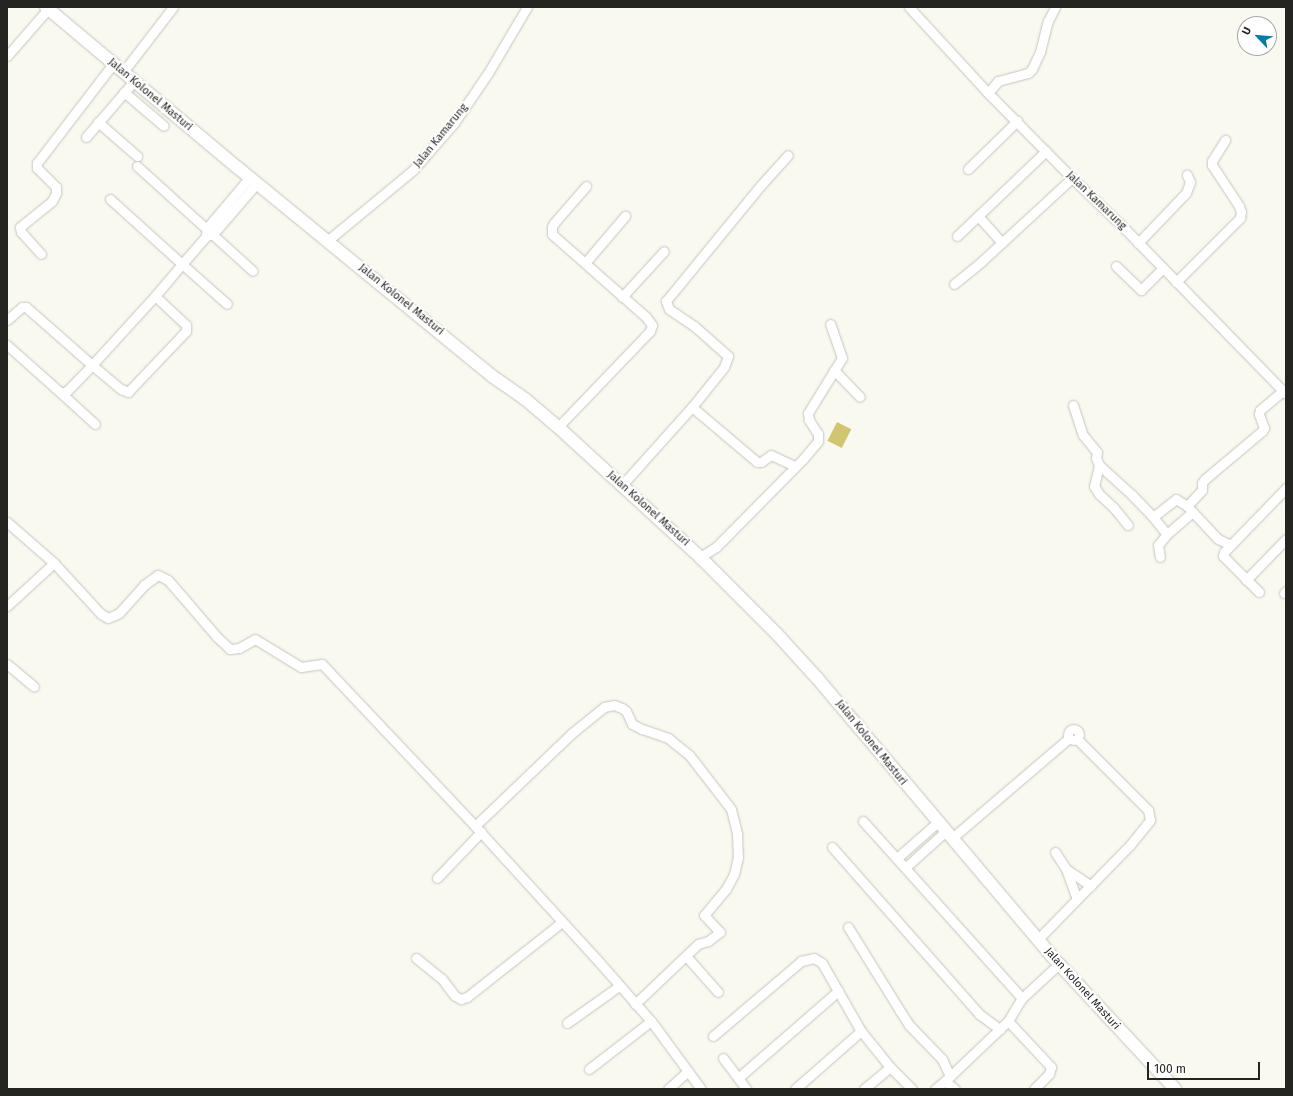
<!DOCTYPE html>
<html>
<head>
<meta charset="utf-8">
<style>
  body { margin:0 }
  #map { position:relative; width:1293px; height:1096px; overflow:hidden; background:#faf9f0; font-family:"Fira Sans",sans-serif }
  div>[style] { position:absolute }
  .water>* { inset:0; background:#d2c56f; transform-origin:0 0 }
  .roads { filter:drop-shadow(0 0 1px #c5c4bc) drop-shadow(0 0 1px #c5c4bc) }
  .minor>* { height:9px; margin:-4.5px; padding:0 4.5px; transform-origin:4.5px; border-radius:4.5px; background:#fff }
  .minor>.ring { margin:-4.5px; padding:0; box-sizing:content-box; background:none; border:9px solid #fff; border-radius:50% }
  .major>* { height:12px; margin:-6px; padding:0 6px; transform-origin:6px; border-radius:6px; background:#fff }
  span { translate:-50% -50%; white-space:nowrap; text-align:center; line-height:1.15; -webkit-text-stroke:4px #fff; paint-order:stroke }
  .street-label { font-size:11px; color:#242421 }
  .frame { position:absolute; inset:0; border:8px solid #242421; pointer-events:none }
  .north { position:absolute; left:1237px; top:16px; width:40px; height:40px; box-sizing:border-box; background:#fff; border:1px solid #a7a7a6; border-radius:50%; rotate:296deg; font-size:11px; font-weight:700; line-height:16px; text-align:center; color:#242421 }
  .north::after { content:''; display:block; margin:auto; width:14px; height:18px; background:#017da4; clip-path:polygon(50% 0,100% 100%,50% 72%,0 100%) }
  .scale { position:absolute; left:1147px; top:1062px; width:113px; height:18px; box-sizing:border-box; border:2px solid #242421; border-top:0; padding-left:5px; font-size:12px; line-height:14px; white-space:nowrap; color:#242421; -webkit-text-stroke:3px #fff; paint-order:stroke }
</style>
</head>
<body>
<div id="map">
  <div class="water">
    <i style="left:837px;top:422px;width:16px;height:21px;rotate:27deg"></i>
  </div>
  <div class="roads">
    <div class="minor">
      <i style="left:909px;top:7px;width:117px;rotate:47.4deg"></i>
      <i style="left:988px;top:93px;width:120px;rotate:45.3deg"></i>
      <i style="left:1072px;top:178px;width:75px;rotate:43.9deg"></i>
      <i style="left:1126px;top:230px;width:229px;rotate:45.7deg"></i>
      <i style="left:7px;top:56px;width:62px;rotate:-48.9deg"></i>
      <i style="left:123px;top:72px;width:82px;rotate:-52.4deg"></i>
      <i style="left:124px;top:92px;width:52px;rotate:40.4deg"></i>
      <i style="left:988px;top:93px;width:16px;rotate:-50deg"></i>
      <i style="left:998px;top:81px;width:31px;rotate:-15deg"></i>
      <i style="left:1028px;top:73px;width:6px;rotate:-45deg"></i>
      <i style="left:1032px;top:69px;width:19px;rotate:-65deg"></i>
      <i style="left:1040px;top:52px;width:32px;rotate:-76deg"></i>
      <i style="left:1048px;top:21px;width:16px;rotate:-63deg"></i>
      <i style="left:98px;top:122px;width:52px;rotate:41.1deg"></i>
      <i style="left:86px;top:137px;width:74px;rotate:-49.4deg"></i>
      <i style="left:137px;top:166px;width:156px;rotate:42.2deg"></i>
      <i style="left:968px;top:169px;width:69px;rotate:-44.4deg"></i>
      <i style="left:110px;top:199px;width:97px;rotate:42.1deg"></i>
      <i style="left:182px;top:264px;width:37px;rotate:-49deg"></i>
      <i style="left:206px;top:236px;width:7px;rotate:-16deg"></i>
      <i style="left:213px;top:234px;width:67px;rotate:-49.2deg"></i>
      <i style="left:978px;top:216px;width:36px;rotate:48deg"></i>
      <i style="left:206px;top:235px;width:7px;rotate:-82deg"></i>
      <i style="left:207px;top:228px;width:67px;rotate:-49.9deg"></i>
      <i style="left:957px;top:236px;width:123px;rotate:-43.7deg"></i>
      <i style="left:327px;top:241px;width:112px;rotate:-39.5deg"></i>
      <i style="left:413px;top:170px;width:62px;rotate:-48.9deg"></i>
      <i style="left:454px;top:123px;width:60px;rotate:-55.8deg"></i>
      <i style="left:488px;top:73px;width:77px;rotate:-59.4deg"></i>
      <i style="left:1138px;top:243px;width:69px;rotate:-46.2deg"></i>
      <i style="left:1186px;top:193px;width:12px;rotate:-70deg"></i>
      <i style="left:1190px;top:182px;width:8px;rotate:-113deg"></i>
      <i style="left:41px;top:254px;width:30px;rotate:-132deg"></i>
      <i style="left:21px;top:232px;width:5px;rotate:-101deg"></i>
      <i style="left:20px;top:227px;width:41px;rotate:-39.1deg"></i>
      <i style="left:52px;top:201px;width:9px;rotate:-63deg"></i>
      <i style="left:56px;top:193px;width:6px;rotate:-90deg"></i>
      <i style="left:56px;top:187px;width:27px;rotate:-135deg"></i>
      <i style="left:37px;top:168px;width:5px;rotate:-90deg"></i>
      <i style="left:37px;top:163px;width:125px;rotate:-52.5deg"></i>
      <i style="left:585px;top:263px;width:62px;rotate:-49.6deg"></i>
      <i style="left:1116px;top:266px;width:35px;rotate:44deg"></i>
      <i style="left:1141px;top:290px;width:31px;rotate:-45deg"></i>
      <i style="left:1176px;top:282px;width:91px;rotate:-45deg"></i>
      <i style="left:1240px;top:218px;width:6px;rotate:-81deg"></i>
      <i style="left:1241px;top:212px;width:6px;rotate:-108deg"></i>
      <i style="left:1239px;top:206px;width:49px;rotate:-123.4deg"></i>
      <i style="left:1212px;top:165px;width:4px;rotate:-90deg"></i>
      <i style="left:1212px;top:161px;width:25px;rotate:-58deg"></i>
      <i style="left:954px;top:284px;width:36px;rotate:-39deg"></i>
      <i style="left:982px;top:261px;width:122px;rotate:-42.7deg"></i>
      <i style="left:622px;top:297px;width:62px;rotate:-47.6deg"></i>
      <i style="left:7px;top:320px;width:20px;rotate:-41deg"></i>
      <i style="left:22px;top:307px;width:4px"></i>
      <i style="left:26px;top:307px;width:88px;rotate:41.3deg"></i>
      <i style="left:92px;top:365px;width:93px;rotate:-47.6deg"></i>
      <i style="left:7px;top:345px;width:72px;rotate:41.6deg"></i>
      <i style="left:61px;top:393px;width:6px;rotate:-18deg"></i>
      <i style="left:67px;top:391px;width:36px;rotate:-46deg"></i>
      <i style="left:92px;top:365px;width:38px;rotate:40deg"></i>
      <i style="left:121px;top:389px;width:8px;rotate:23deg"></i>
      <i style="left:128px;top:392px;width:84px;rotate:-46.4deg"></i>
      <i style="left:186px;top:331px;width:6px;rotate:-90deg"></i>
      <i style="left:186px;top:325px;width:42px;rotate:-136.9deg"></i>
      <i style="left:155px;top:296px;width:42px;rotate:-49.8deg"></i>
      <i style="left:182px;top:264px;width:60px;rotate:41.6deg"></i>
      <i style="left:834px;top:370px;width:37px;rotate:46deg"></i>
      <i style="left:61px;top:393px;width:46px;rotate:42.4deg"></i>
      <i style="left:1073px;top:405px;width:32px;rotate:72deg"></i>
      <i style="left:1083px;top:435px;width:22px;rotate:51deg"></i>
      <i style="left:1097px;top:452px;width:6px;rotate:99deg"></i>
      <i style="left:1096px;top:458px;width:8px;rotate:67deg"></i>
      <i style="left:1099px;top:465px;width:45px;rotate:42.3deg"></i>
      <i style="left:1132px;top:495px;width:30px;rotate:46deg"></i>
      <i style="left:1153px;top:517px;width:29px;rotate:-38deg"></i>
      <i style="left:1176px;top:499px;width:13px;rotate:32deg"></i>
      <i style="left:1187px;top:506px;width:22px;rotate:-47deg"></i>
      <i style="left:1202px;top:490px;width:7px;rotate:-90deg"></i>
      <i style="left:1202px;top:483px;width:5px;rotate:-53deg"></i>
      <i style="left:1205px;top:479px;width:75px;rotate:-40.1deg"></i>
      <i style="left:1262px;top:431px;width:4px;rotate:-56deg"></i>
      <i style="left:1264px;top:428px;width:15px;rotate:-110deg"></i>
      <i style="left:1259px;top:414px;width:4px;rotate:-76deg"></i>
      <i style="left:1260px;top:410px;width:30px;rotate:-40deg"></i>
      <i style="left:692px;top:407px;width:85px;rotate:40.2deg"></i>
      <i style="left:757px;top:462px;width:4px"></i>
      <i style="left:761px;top:462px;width:12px;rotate:-35deg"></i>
      <i style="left:771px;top:455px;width:26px;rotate:25deg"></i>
      <i style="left:558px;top:427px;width:133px;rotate:-46.2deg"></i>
      <i style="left:650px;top:331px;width:6px;rotate:-72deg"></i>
      <i style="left:652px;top:325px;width:10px;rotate:-127deg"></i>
      <i style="left:646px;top:317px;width:125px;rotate:-138.6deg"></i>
      <i style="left:552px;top:234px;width:7px;rotate:-90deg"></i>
      <i style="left:552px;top:227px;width:4px;rotate:-63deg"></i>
      <i style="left:554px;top:223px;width:49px;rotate:-49.1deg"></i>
      <i style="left:1099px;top:465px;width:22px;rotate:103deg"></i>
      <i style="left:1094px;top:486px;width:9px;rotate:58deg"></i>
      <i style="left:1099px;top:494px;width:21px;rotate:43deg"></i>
      <i style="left:1114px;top:508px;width:22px;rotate:51deg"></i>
      <i style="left:622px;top:485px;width:105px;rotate:-48.1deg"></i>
      <i style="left:692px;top:407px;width:51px;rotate:-51.3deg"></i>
      <i style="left:724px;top:367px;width:12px;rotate:-70deg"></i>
      <i style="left:728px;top:356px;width:45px;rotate:-138.6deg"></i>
      <i style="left:694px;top:326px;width:30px;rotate:-146deg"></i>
      <i style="left:669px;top:309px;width:9px;rotate:-111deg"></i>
      <i style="left:666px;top:301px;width:150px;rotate:-50.7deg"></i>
      <i style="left:761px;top:185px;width:40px;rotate:-48deg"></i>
      <i style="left:1187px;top:506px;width:45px;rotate:46.8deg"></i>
      <i style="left:1218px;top:539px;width:14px;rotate:25deg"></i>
      <i style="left:1153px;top:517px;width:22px;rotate:51deg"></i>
      <i style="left:1167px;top:534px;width:14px;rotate:129deg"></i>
      <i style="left:1158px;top:545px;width:12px;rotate:81deg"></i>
      <i style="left:7px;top:522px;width:62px;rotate:41.1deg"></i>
      <i style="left:1167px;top:534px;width:33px;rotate:-41deg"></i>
      <i style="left:700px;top:557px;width:19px;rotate:-32deg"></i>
      <i style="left:716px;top:547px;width:124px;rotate:-45.3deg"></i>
      <i style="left:803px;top:459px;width:23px;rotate:-50deg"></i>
      <i style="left:818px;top:441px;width:7px;rotate:-90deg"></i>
      <i style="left:818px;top:434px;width:17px;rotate:-123deg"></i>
      <i style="left:809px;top:420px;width:7px;rotate:-98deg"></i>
      <i style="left:808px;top:413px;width:65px;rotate:-58.3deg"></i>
      <i style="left:842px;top:358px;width:36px;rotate:-109deg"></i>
      <i style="left:1246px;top:580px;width:57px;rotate:-45.7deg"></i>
      <i style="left:1259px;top:592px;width:51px;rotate:-135deg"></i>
      <i style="left:1223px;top:556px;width:4px;rotate:-76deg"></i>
      <i style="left:1224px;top:552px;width:89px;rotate:-45.9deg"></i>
      <i style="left:1284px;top:593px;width:3px;rotate:-45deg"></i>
      <i style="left:7px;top:606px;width:64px;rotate:-42.5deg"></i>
      <i style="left:54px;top:563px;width:69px;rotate:47.3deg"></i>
      <i style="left:101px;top:614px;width:8px;rotate:30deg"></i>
      <i style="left:108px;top:618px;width:12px;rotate:-24deg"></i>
      <i style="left:119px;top:613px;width:38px;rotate:-48deg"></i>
      <i style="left:144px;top:585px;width:17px;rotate:-36deg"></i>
      <i style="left:158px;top:575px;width:11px;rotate:27deg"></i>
      <i style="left:168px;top:580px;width:75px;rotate:49.3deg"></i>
      <i style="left:217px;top:637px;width:18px;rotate:43deg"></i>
      <i style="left:230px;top:649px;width:9px;rotate:-6deg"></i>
      <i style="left:239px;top:648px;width:18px;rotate:-29deg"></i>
      <i style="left:255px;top:639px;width:54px;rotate:31.3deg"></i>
      <i style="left:301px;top:667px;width:21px;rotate:-8deg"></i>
      <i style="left:322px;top:664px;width:223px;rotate:46.6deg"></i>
      <i style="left:475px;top:826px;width:185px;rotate:47.6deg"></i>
      <i style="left:600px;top:963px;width:77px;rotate:48.7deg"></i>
      <i style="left:651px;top:1021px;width:84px;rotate:53.7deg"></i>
      <i style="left:7px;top:664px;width:35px;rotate:40deg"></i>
      <i class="ring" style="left:1068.5px;top:729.5px;width:2px;height:2px"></i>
      <i style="left:863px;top:821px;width:238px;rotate:48.1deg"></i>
      <i style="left:475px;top:826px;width:134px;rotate:-43.8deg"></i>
      <i style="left:572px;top:733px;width:41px;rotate:-39.1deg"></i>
      <i style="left:604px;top:707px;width:10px;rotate:-11deg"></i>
      <i style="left:614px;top:705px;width:9px;rotate:21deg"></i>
      <i style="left:622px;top:708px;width:5px;rotate:37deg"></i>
      <i style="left:626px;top:711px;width:14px;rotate:65deg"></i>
      <i style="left:632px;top:724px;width:11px;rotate:27deg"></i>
      <i style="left:642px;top:729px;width:28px;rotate:19deg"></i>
      <i style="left:668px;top:738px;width:28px;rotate:39deg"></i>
      <i style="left:690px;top:756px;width:67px;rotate:52.3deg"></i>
      <i style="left:731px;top:809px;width:25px;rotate:76deg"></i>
      <i style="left:737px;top:833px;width:24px;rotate:88deg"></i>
      <i style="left:738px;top:857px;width:17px;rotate:103deg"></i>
      <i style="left:734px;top:874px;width:17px;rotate:118deg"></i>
      <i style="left:726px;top:889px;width:34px;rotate:130deg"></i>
      <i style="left:704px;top:915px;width:23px;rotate:47deg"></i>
      <i style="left:720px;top:932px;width:15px;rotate:143deg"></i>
      <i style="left:708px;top:941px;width:10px;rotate:163deg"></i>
      <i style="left:698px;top:944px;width:87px;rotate:136.4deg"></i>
      <i style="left:952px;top:838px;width:154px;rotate:-40.5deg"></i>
      <i style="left:832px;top:847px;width:222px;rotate:48.6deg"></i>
      <i style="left:979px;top:1014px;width:26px;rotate:36deg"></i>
      <i style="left:1055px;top:852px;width:20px;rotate:57deg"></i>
      <i style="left:1066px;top:869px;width:32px;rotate:70deg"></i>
      <i style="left:897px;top:858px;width:55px;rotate:-41.3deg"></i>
      <i style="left:906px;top:867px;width:54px;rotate:-42deg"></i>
      <i style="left:1066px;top:869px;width:30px;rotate:34deg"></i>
      <i style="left:437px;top:878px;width:64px;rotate:-46.3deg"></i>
      <i style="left:848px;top:927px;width:99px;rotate:58.2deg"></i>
      <i style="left:900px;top:1011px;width:17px;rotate:57deg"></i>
      <i style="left:909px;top:1025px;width:47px;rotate:45.9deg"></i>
      <i style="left:942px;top:1059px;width:19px;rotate:65deg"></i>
      <i style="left:1038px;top:939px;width:132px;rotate:-45.6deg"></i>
      <i style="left:1130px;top:845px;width:32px;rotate:-51deg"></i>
      <i style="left:1150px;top:820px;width:10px;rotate:-101deg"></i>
      <i style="left:1148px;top:810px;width:100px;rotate:-135deg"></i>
      <i style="left:686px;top:956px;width:48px;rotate:48.4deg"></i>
      <i style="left:416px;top:958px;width:33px;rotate:39deg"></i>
      <i style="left:442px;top:979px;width:21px;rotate:53deg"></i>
      <i style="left:455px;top:996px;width:7px;rotate:27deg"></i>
      <i style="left:461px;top:999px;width:6px;rotate:-18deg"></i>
      <i style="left:467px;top:997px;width:121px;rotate:-38.3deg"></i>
      <i style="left:1008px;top:1021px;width:63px;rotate:46.9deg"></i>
      <i style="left:1051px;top:1067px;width:7px;rotate:106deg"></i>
      <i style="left:1049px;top:1074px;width:21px;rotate:135deg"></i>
      <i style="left:567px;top:1023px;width:64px;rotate:-35.4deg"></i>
      <i style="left:713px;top:1036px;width:116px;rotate:-40.4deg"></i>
      <i style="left:801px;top:961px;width:13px;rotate:-13deg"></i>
      <i style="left:814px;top:958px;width:9px;rotate:32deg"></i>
      <i style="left:822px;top:963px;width:78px;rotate:60.2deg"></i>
      <i style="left:861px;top:1031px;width:46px;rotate:51.1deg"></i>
      <i style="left:890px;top:1067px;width:31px;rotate:45deg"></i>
      <i style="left:723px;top:1058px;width:39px;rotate:53deg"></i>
      <i style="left:589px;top:1069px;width:78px;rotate:-37.7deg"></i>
      <i style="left:738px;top:1078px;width:133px;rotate:-41deg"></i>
      <i style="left:945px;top:1081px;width:13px;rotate:39deg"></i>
      <i style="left:668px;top:1089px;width:27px;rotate:-42deg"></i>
      <i style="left:795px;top:1089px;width:88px;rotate:-41.3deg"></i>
      <i style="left:864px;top:1089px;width:34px;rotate:-40deg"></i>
      <i style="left:935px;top:1089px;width:13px;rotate:-39deg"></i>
      <i style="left:945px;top:1081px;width:87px;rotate:-43.6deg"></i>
      <i style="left:1008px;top:1021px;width:27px;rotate:-59deg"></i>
      <i style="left:1022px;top:998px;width:50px;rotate:-42.6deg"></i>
    </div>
    <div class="major">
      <i style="left:46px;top:7px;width:251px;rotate:40deg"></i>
      <i style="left:238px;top:168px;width:328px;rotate:39.3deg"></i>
      <i style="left:492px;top:376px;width:40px;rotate:34.9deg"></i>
      <i style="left:525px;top:399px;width:43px;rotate:40.3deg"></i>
      <i style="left:558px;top:427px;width:193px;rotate:42.5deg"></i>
      <i style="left:700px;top:557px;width:107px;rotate:45deg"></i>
      <i style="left:776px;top:633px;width:61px;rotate:47.7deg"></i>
      <i style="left:817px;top:678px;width:375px;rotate:49.8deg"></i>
      <i style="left:1059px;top:964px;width:171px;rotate:47.1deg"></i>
    </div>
  </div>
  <div class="street-label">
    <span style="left:150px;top:95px;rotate:40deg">Jalan Kolonel Masturi</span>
    <span style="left:441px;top:136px;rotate:-51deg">Jalan Kamarung</span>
    <span style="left:1096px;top:201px;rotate:44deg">Jalan Kamarung</span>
    <span style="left:401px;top:300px;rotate:39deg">Jalan Kolonel Masturi</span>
    <span style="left:648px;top:509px;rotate:42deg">Jalan Kolonel Masturi</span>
    <span style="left:871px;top:743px;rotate:51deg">Jalan Kolonel Masturi</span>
    <span style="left:1082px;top:989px;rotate:48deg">Jalan Kolonel Masturi</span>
  </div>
  <div class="frame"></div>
  <div class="north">U</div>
  <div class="scale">100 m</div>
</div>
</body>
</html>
